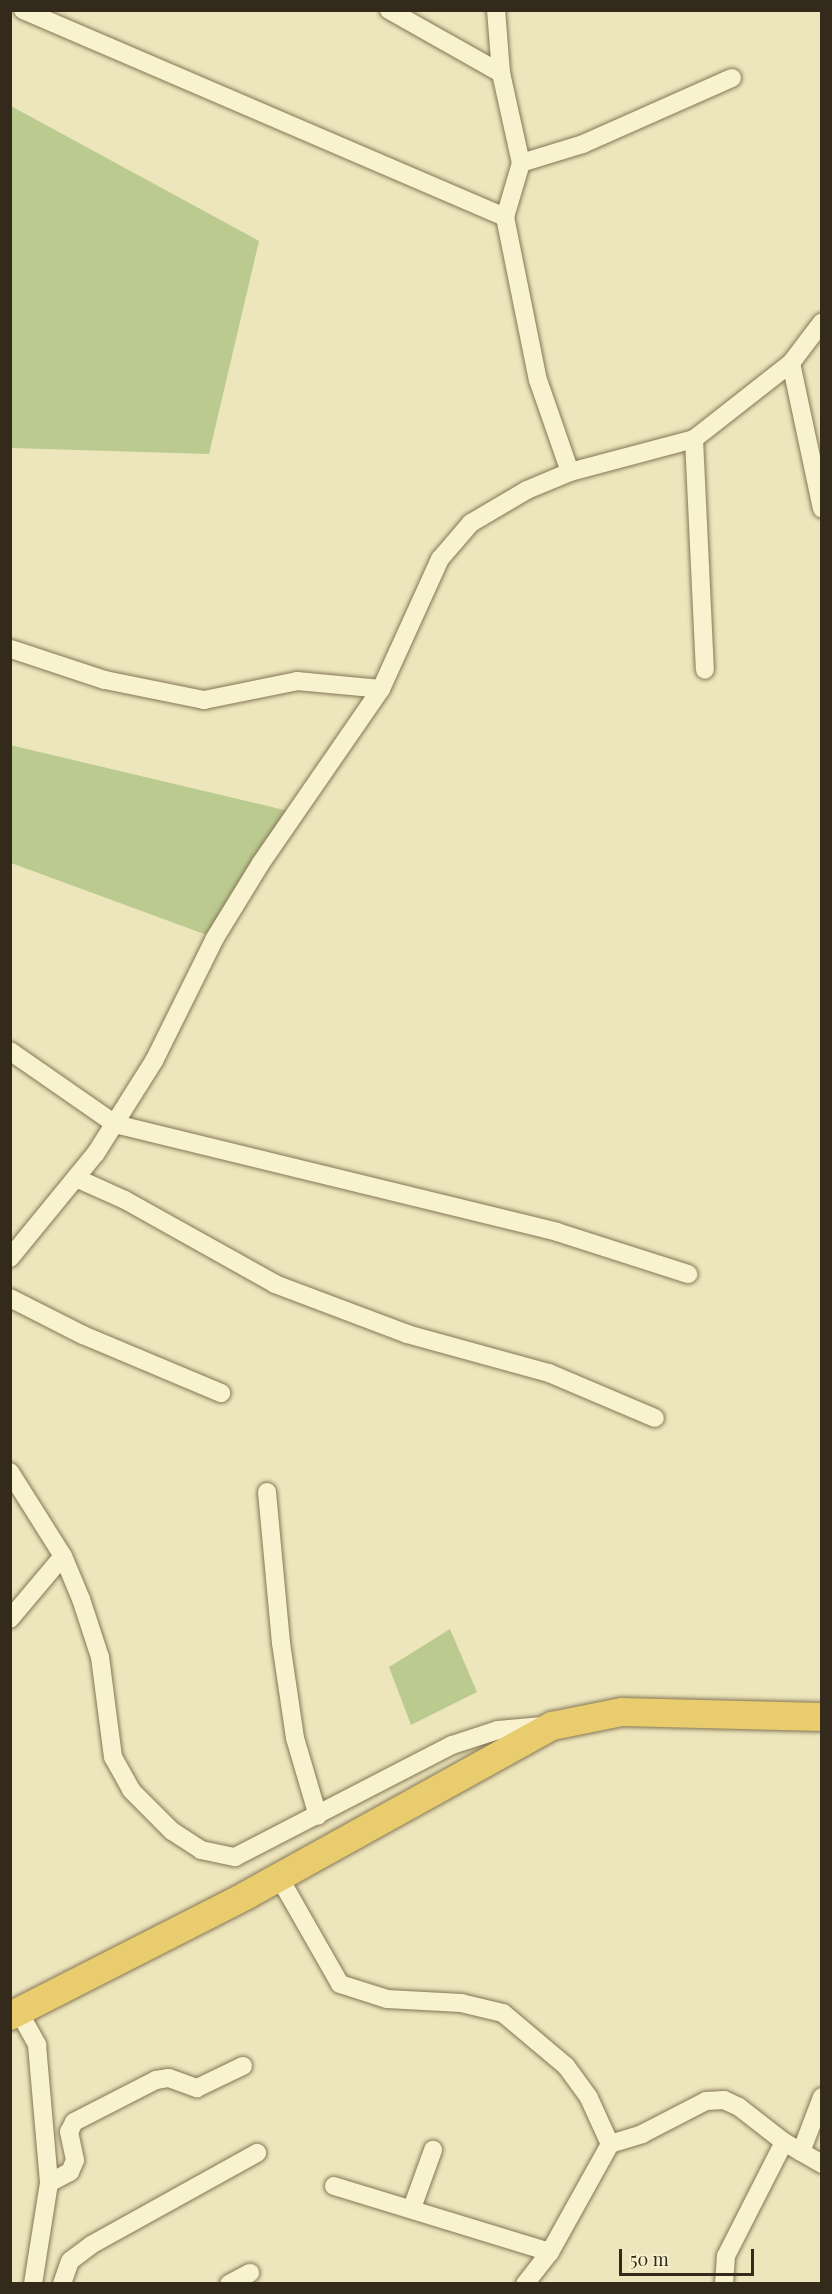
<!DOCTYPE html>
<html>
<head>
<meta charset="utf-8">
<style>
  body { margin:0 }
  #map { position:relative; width:832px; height:2294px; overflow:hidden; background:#ede6bc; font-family:"Playfair Display",serif }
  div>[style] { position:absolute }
  .green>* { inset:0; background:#bbcb90 }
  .roads { filter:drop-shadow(0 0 2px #847656) drop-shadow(0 0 2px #847656) }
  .minor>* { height:18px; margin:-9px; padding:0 9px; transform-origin:9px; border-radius:9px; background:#f9f2ce }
  .trunk>* { height:28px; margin:-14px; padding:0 14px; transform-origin:14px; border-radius:14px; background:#e8cc6e }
  span { translate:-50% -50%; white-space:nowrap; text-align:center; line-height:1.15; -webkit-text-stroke:4.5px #f5efcb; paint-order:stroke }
  .frame { position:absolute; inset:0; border:12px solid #332a1b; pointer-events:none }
  .scale { position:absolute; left:619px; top:2249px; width:135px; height:27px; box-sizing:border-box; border:3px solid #332a1b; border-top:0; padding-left:8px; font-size:18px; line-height:21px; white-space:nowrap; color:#332a1b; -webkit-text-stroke:4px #f5efcb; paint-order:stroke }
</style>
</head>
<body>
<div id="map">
  <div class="green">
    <i style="clip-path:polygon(11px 106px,259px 241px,209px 454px,11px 448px)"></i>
    <i style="clip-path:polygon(10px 745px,297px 813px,215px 938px,11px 863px)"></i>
    <i style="clip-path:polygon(450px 1629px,477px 1692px,411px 1725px,389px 1667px)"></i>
  </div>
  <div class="roads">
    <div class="minor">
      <i style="left:23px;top:10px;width:525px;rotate:23.24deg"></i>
      <i style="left:389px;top:10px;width:129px;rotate:29.4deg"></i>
      <i style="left:501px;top:73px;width:63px;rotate:-94.5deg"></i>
      <i style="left:501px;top:73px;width:92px;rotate:77.5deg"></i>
      <i style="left:521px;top:163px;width:56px;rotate:106.5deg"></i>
      <i style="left:505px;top:217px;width:166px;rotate:78.6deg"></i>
      <i style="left:538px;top:380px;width:97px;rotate:70.8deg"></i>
      <i style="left:521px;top:163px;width:65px;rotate:-17deg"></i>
      <i style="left:583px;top:144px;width:163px;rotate:-23.9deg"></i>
      <i style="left:791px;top:363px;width:149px;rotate:78deg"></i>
      <i style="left:694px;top:439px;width:231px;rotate:87.3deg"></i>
      <i style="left:11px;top:649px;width:99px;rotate:18.3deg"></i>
      <i style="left:105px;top:680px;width:101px;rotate:11.4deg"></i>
      <i style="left:204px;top:700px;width:95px;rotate:-11.5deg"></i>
      <i style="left:297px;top:681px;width:84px;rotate:5.4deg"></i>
      <i style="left:10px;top:1051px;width:128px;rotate:34.8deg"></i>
      <i style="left:115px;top:1124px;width:455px;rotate:13.7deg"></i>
      <i style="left:557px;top:1232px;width:138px;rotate:17.8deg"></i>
      <i style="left:76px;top:1178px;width:54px;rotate:24.2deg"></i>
      <i style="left:125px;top:1200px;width:172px;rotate:29.2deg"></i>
      <i style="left:275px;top:1284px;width:141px;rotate:20.7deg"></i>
      <i style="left:407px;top:1334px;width:147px;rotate:15.4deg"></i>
      <i style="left:549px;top:1373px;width:115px;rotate:23deg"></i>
      <i style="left:10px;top:1258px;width:136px;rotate:-50.7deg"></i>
      <i style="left:96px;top:1153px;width:109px;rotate:-57.8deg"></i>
      <i style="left:154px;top:1061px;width:137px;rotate:-63.6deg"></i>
      <i style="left:215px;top:938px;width:88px;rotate:-58.5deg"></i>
      <i style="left:261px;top:863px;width:211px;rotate:-55.4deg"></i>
      <i style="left:381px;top:689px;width:143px;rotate:-65.6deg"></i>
      <i style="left:440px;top:559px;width:48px;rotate:-49.3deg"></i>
      <i style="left:471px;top:523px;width:65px;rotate:-30.5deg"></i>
      <i style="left:527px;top:490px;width:47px;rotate:-22.7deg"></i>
      <i style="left:570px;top:472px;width:128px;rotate:-14.9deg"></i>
      <i style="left:694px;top:439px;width:123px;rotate:-38.1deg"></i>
      <i style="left:791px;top:363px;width:51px;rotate:-52.9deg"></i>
      <i style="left:10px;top:1298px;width:82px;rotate:26.9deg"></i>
      <i style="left:83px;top:1335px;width:150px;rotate:22.8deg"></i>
      <i style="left:10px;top:1472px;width:99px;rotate:57.8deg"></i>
      <i style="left:63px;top:1556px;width:47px;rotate:67.3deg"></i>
      <i style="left:81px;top:1599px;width:61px;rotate:71.9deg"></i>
      <i style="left:100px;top:1657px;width:101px;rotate:82.6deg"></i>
      <i style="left:113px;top:1757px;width:38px;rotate:61deg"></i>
      <i style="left:131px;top:1790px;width:58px;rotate:45deg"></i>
      <i style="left:172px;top:1831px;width:35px;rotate:33deg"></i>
      <i style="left:201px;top:1850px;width:35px;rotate:12deg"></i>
      <i style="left:235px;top:1857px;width:244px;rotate:-27.3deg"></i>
      <i style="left:452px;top:1745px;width:48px;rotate:-18.1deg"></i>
      <i style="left:498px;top:1730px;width:45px;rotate:-5.1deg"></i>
      <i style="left:267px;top:1492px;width:152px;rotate:84.7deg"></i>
      <i style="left:281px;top:1643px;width:96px;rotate:81.6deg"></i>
      <i style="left:295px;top:1738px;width:81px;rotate:73.6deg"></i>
      <i style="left:10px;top:1619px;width:82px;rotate:-49.9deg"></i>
      <i style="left:279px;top:1877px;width:123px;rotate:60.3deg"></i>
      <i style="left:340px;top:1984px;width:49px;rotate:17.7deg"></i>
      <i style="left:387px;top:1999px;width:74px;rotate:3.1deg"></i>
      <i style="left:461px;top:2003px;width:43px;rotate:13.4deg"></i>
      <i style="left:503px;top:2013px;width:82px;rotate:40.1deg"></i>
      <i style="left:566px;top:2066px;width:39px;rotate:54deg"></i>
      <i style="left:589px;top:2098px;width:51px;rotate:65.5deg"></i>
      <i style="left:19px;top:2012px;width:38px;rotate:61deg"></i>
      <i style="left:37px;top:2045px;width:139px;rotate:85deg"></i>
      <i style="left:49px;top:2183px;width:102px;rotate:99deg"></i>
      <i style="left:801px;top:2152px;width:59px;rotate:-69.1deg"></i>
      <i style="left:49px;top:2183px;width:24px;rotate:-28deg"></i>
      <i style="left:70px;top:2172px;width:13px;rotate:-67deg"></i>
      <i style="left:75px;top:2160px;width:29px;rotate:-102deg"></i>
      <i style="left:69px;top:2132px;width:11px;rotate:-63deg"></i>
      <i style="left:74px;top:2122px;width:92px;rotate:-27.1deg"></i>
      <i style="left:156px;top:2080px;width:13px;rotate:-9deg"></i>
      <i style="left:169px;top:2078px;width:30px;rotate:20deg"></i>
      <i style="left:197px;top:2088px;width:51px;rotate:-25.6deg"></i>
      <i style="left:334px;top:2186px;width:226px;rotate:17deg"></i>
      <i style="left:412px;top:2208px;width:62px;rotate:-70.1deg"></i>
      <i style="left:62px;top:2284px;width:24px;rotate:-71deg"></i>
      <i style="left:70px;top:2261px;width:26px;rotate:-37deg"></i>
      <i style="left:91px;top:2245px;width:190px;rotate:-29deg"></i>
      <i style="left:229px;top:2284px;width:24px;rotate:-28deg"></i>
      <i style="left:525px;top:2284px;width:41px;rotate:-52deg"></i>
      <i style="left:550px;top:2252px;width:124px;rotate:-60.9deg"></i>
      <i style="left:610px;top:2144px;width:34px;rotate:-17deg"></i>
      <i style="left:642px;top:2134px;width:72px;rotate:-27.3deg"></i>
      <i style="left:706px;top:2101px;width:18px;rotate:-3deg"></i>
      <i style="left:724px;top:2100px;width:17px;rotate:25deg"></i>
      <i style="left:739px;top:2107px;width:57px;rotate:37.9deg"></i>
      <i style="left:784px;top:2142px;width:44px;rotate:30.1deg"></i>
      <i style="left:724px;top:2284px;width:28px;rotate:-86deg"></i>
      <i style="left:726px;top:2256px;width:128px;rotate:-63deg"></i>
    </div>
    <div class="trunk">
      <i style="left:10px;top:2016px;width:266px;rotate:-27deg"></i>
      <i style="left:247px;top:1895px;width:349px;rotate:-29deg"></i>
      <i style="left:552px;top:1726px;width:71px;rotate:-11.3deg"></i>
      <i style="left:622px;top:1712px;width:200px;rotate:1.4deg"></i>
    </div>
  </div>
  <div class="frame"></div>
  <div class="scale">50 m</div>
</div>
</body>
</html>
